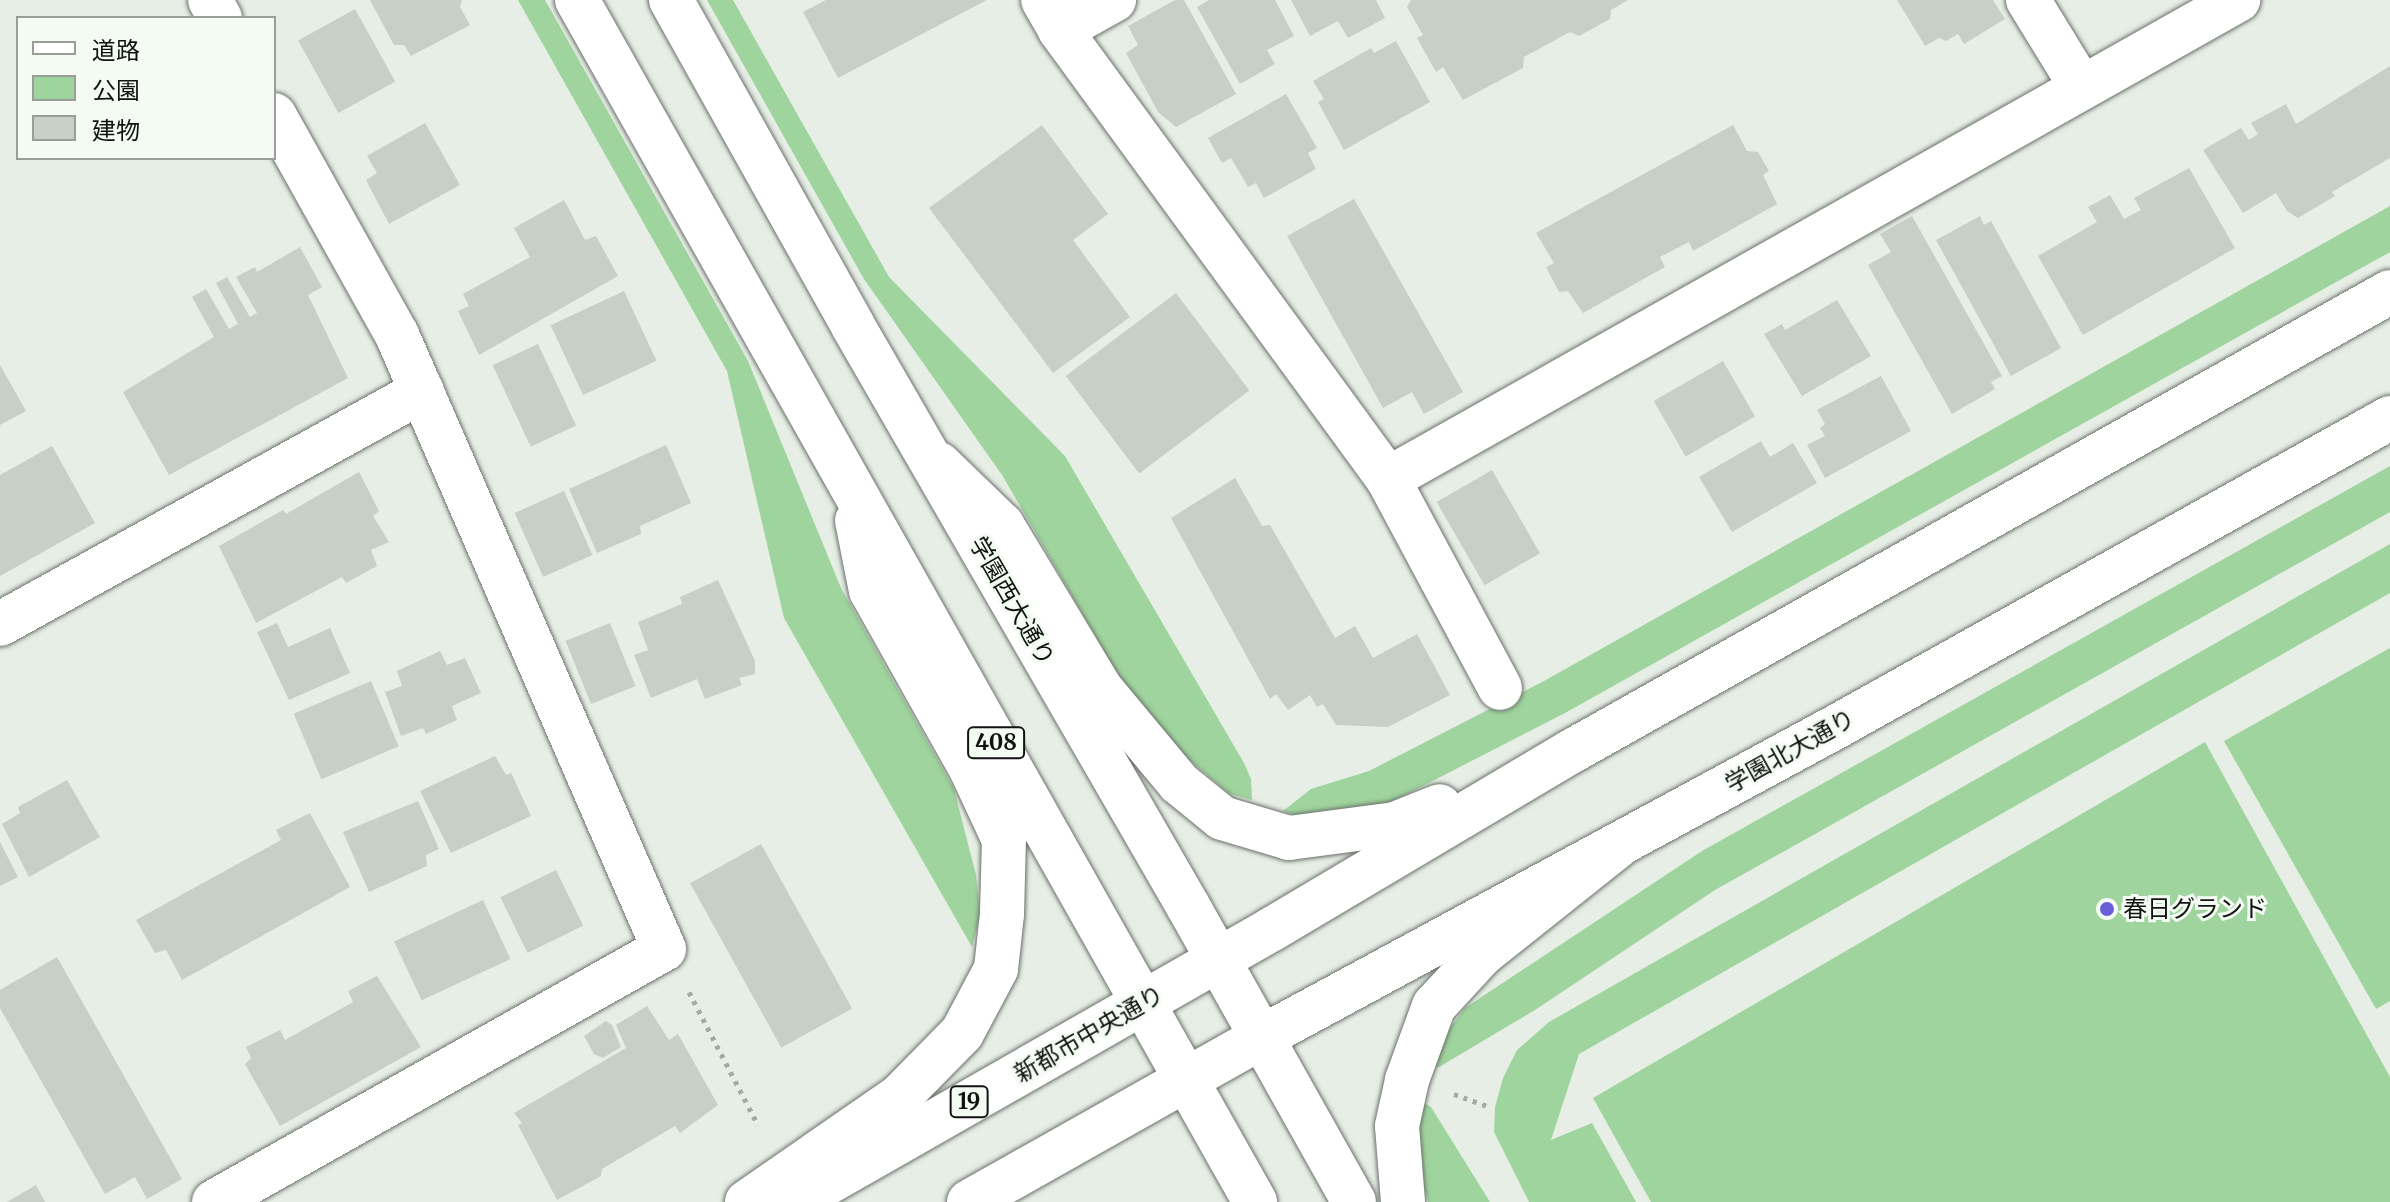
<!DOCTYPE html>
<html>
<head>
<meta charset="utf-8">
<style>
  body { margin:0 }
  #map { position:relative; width:2390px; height:1202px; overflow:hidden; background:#e6eee6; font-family:Merriweather,"Noto Sans JP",serif }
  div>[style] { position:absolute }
  .green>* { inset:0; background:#9fd49e }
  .building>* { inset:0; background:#c7cfc7; transform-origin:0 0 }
  .path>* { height:5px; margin-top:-2.5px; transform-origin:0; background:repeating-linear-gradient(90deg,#a3aaa3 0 4px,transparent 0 10px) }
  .roads { filter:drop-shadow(0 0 2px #6b716a) drop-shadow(0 0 2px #6b716a) }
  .minor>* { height:44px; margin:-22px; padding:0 22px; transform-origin:22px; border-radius:22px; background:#fff }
  .major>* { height:44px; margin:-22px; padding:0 22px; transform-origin:22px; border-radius:22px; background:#fff }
  .highway>* { height:44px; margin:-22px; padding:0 22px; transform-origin:22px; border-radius:22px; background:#fff }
  .dots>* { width:22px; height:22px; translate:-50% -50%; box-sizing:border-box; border:4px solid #f3fbf3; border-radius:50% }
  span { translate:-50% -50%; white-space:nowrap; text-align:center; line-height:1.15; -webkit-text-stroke:6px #f3fbf3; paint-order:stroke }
  .shield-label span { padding:2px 6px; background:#f3fbf3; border:2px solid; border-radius:6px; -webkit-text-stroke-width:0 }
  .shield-label { font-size:22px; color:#111311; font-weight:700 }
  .street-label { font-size:24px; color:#111311 }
  .poi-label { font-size:24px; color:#111311 }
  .left { translate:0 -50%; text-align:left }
  .legend { position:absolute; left:16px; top:16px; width:260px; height:144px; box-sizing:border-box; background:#f3fbf3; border:2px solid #999e99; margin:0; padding:10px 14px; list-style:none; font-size:24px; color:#111311 }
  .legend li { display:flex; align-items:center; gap:16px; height:40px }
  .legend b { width:40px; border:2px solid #999e99 }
</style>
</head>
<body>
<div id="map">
  <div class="green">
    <i style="clip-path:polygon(518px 0,545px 0,748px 361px,841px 588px,954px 789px,976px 875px,980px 916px,972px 947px,784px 618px,727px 371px)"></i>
    <i style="clip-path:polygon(707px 0,733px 0,889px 277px,1065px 456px,1244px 763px,1251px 779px,1252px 800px,1230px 794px,1187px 758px,1121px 680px,1002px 475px,864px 279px)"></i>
    <i style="clip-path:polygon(2390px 206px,2390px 252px,1565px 713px,1378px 809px,1298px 816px,1283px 811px,1311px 789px,1369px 771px,1544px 681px)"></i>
    <i style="clip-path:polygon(2390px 466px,2390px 512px,1715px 890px,1535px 1010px,1439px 1067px,1425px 1067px,1433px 1050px,1465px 1008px,1702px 851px)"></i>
    <i style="clip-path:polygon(2390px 544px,2390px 593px,1579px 1054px,1551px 1140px,1592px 1123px,1636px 1202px,1529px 1202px,1494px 1132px,1495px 1107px,1503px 1078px,1517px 1050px,1549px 1022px)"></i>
    <i style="clip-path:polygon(2390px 648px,2390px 1001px,2376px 1009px,2224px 741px)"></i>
    <i style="clip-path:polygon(2205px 742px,2390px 1077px,2390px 1202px,1651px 1202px,1593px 1098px)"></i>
    <i style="clip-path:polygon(1418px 1100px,1431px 1107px,1490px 1202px,1428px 1202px,1420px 1170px)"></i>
  </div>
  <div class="building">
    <i style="clip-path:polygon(370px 0,462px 0,460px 7px,470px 25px,411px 56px,404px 45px,394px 45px)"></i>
    <i style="clip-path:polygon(826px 0,987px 0,838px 78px,803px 12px)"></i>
    <i style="clip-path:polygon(1175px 0,1184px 0,1236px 94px,1176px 127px,1158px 112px,1126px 53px,1138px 45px,1128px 26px)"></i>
    <i style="clip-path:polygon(1209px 0,1275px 0,1294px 36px,1267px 50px,1275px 64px,1240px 84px,1197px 7px)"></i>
    <i style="clip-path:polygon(1291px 0,1376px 0,1385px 18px,1348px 38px,1338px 21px,1310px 36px)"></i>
    <i style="clip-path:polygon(1411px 0,1628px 0,1611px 10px,1610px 19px,1579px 36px,1570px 32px,1524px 57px,1523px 68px,1463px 100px,1443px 67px,1436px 72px,1417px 38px,1423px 35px,1407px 7px)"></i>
    <i style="clip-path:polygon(1897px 0,1993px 0,2005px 19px,1964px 44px,1958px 34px,1946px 41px,1939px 38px,1925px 46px)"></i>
    <i style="left:355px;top:9px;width:83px;height:65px;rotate:61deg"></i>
    <i style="clip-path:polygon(1396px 41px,1430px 102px,1344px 150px,1318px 102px,1324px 99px,1313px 81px,1371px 48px,1374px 53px)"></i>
    <i style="clip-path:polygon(2390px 66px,2390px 158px,2332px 192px,2335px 196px,2298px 218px,2287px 211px,2276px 193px,2243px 213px,2203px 150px,2241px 128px,2249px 140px,2258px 134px,2251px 123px,2286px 104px,2296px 124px)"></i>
    <i style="clip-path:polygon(1286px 94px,1317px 148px,1308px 153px,1316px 169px,1264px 198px,1256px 183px,1248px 187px,1231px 158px,1222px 163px,1208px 138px)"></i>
    <i style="clip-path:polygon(425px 123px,460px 185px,389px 224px,366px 180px,377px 173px,367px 156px)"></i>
    <i style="clip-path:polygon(1042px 125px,1108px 214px,1073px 240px,1130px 317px,1053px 373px,929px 208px)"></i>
    <i style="clip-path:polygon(1733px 125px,1747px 151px,1758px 152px,1769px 171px,1763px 175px,1777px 204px,1693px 251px,1689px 242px,1660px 257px,1665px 267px,1583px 313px,1568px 291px,1559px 292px,1546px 267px,1554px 263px,1536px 233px)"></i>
    <i style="clip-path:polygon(2189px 168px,2235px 248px,2083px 335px,2038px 256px,2097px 222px,2088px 207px,2110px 195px,2124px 219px,2141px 210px,2134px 198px)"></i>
    <i style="clip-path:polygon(1354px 199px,1463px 392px,1424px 414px,1412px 392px,1383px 408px,1287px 236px)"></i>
    <i style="clip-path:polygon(564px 200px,585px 240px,596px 236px,618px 276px,479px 355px,458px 311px,469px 306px,463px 294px,530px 257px,514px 228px)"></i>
    <i style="clip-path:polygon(1912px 216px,2002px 376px,1991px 382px,1995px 389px,1952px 414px,1868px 265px,1891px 252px,1880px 234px)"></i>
    <i style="clip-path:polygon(1980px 216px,1984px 225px,1991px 221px,2061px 348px,2011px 376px,1936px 240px)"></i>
    <i style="clip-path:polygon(300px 247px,322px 287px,308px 295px,348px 378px,169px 475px,123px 392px,214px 337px,192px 297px,206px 289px,229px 329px,238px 324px,216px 283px,227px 277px,250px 317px,257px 313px,236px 277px,255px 267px,257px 272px)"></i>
    <i style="left:624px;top:291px;width:77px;height:81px;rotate:65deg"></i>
    <i style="left:1176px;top:293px;width:122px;height:138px;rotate:53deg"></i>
    <i style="clip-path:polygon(1837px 300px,1871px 356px,1802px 396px,1764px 334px,1782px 324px,1785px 330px)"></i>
    <i style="left:538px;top:344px;width:90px;height:50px;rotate:65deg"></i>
    <i style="left:1723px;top:361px;width:64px;height:80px;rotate:60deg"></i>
    <i style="clip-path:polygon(0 365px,26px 411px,0 425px)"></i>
    <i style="clip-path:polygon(1881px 376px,1911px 431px,1825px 478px,1807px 445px,1825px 436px,1820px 428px,1825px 424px,1817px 410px)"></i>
    <i style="clip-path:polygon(1761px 441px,1770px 457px,1793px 443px,1817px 483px,1732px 532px,1699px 477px)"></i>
    <i style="clip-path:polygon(666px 445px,691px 503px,640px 526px,641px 534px,597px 553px,569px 489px)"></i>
    <i style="clip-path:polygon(52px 446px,95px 523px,0 576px,0 475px)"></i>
    <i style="left:1492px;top:470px;width:96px;height:64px;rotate:60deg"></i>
    <i style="clip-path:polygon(359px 472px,379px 511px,373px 516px,389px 542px,371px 550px,377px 566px,346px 583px,342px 577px,256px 623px,219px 546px,283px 510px,286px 514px)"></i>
    <i style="clip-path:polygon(1235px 478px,1262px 526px,1270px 525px,1335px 638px,1355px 626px,1373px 658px,1417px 634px,1450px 695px,1388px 727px,1336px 725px,1323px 704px,1317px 707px,1310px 695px,1288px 710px,1276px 694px,1270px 699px,1171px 518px)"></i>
    <i style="left:564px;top:491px;width:70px;height:54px;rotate:66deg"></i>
    <i style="clip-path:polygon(718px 580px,755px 661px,755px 674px,739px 678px,742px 685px,705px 699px,697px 679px,651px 698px,634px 655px,648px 650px,638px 622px,682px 604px,680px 597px)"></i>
    <i style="clip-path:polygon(277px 623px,288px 647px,330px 628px,350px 673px,289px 700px,257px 632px)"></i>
    <i style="left:610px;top:623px;width:68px;height:48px;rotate:68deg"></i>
    <i style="clip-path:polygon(440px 651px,447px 665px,465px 658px,481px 693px,452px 706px,457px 720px,426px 734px,423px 728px,401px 736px,385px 692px,402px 686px,397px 671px)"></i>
    <i style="left:371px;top:681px;width:71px;height:84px;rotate:67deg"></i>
    <i style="clip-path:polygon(495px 756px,506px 775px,511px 773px,531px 816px,451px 853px,420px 791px)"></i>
    <i style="clip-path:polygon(67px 780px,100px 837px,29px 877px,2px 824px,20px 813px,18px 807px)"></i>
    <i style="clip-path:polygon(418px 801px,439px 849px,426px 855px,427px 866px,369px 892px,343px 832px)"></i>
    <i style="clip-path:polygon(310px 813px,350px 887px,182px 980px,166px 950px,155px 953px,136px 920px,281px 840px,276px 830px)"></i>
    <i style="clip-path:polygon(0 842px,18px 877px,0 886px)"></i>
    <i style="left:761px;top:844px;width:188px;height:81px;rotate:61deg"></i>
    <i style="left:556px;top:870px;width:62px;height:62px;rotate:64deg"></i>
    <i style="left:483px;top:900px;width:65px;height:98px;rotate:65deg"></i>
    <i style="clip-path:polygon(57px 957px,182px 1179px,147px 1199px,135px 1177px,105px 1194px,0 1008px,0 990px)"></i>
    <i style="clip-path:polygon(377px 976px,421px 1047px,280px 1126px,245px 1064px,251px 1058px,246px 1047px,280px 1030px,285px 1040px,353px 1002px,348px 991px)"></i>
    <i style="clip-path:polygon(647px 1006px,669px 1040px,678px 1034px,718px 1105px,680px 1133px,675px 1126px,602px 1169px,601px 1176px,557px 1200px,518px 1125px,522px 1123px,514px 1113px,626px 1048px,616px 1025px)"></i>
    <i style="clip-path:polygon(606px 1021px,612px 1025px,621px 1047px,603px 1058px,594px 1054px,584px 1036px)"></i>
    <i style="clip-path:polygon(36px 1185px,45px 1202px,7px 1202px)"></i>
  </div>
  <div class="path">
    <i style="left:689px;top:992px;width:150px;rotate:62.6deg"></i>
    <i style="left:1454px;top:1094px;width:35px;rotate:20deg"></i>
  </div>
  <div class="roads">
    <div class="minor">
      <i style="left:210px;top:0;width:21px;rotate:61deg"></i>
      <i style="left:1043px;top:0;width:34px;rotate:60deg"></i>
      <i style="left:1060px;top:30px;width:556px;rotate:53.85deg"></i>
      <i style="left:1388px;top:479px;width:976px;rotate:-29.4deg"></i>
      <i style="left:2028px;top:0;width:103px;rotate:58.5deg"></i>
      <i style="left:1060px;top:30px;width:62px;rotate:-29.1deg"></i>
      <i style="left:1388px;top:479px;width:237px;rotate:61.8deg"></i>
      <i style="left:0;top:624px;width:482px;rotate:-28.9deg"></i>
      <i style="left:214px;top:1202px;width:516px;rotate:-29.35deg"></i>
      <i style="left:664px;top:949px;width:670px;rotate:-113.5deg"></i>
      <i style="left:397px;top:335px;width:252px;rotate:-119.2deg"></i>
    </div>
    <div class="major">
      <i style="left:939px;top:464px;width:88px;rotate:44.1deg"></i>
      <i style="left:1002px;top:525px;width:192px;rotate:58.9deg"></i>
      <i style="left:1101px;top:689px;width:122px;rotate:50.3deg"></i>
      <i style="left:1179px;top:783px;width:55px;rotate:39.1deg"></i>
      <i style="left:1222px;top:818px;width:70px;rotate:16.6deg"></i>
      <i style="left:1289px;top:838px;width:107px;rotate:-7.5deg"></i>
      <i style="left:1395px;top:824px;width:48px;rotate:-21.8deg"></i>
      <i style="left:794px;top:1202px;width:550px;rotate:-29.73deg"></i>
      <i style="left:1272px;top:929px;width:349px;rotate:-30.7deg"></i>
      <i style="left:1572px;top:751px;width:938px;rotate:-29.3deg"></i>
      <i style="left:969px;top:1202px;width:336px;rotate:-29.4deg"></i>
      <i style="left:1262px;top:1037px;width:650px;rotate:-28.38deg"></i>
      <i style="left:1834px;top:728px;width:637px;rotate:-29.14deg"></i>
    </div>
    <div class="highway">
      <i style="left:577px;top:0;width:1380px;rotate:60.57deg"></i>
      <i style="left:671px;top:0;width:373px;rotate:60.8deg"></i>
      <i style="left:853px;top:326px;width:670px;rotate:59.99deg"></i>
      <i style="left:1188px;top:906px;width:339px;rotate:60.7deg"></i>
      <i style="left:747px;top:1202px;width:186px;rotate:-34.7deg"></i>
      <i style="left:900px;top:1096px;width:88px;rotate:-45.5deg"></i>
      <i style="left:962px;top:1033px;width:72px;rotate:-62deg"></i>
      <i style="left:996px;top:969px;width:55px;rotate:-83.8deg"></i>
      <i style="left:1002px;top:914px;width:74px;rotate:-88.5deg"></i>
      <i style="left:1004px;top:840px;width:78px;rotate:-114.9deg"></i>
      <i style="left:971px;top:769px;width:204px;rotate:-119.3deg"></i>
      <i style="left:871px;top:591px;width:72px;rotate:-101.2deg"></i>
      <i style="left:1403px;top:1202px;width:76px;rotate:-94.5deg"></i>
      <i style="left:1397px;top:1126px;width:47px;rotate:-77.7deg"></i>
      <i style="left:1407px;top:1080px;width:79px;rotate:-70deg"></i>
      <i style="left:1434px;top:1006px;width:71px;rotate:-47.3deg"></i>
      <i style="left:1482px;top:954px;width:174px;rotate:-38.5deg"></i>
    </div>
  </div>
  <div class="dots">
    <i style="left:2107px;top:909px;background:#695ed7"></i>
  </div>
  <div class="shield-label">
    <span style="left:996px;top:743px">408</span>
    <span style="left:969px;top:1102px">19</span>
  </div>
  <div class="street-label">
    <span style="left:1012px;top:601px;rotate:60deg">学園西大通り</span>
    <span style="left:1790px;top:751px;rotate:-29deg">学園北大通り</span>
    <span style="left:1089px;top:1034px;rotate:-30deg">新都市中央通り</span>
  </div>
  <div class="poi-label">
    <span class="left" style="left:2123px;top:909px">春日グランド</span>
  </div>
  <ul class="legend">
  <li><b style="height:10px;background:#fff"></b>道路</li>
  <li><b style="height:22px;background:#9fd49e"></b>公園</li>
  <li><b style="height:22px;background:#c7cfc7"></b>建物</li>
  </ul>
</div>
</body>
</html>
